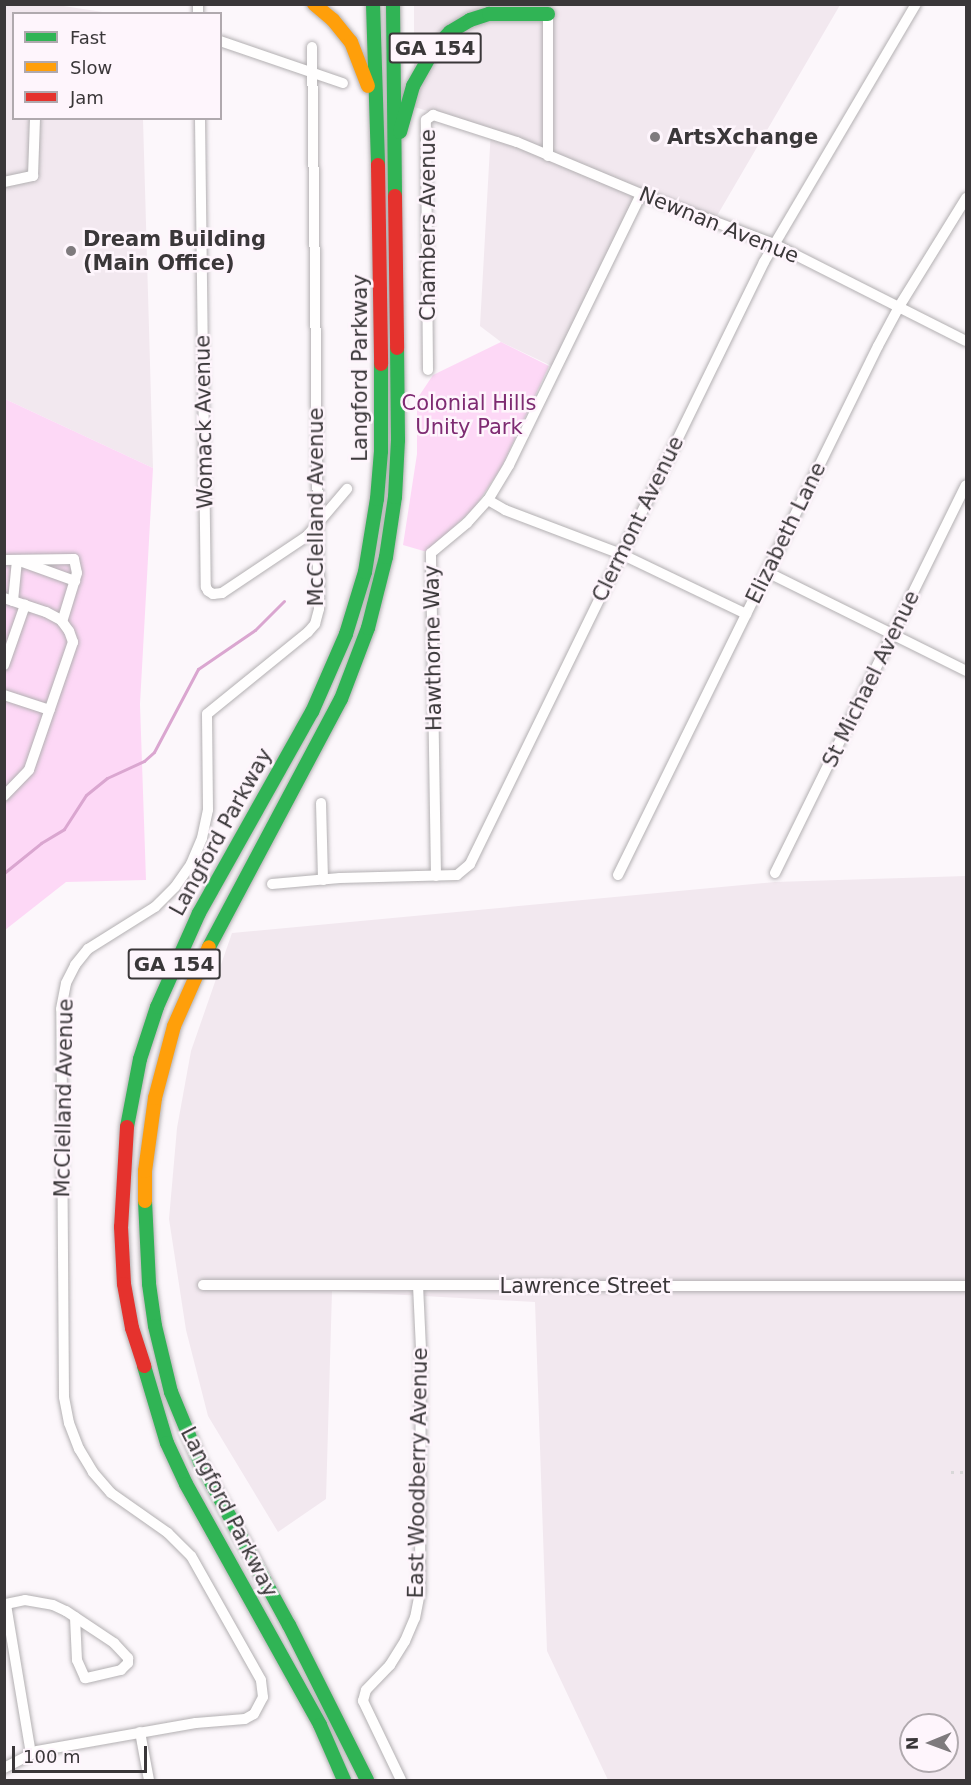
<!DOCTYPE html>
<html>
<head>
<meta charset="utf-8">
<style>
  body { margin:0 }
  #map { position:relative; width:971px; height:1785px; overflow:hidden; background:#fcf7fb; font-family:"DejaVu Sans",sans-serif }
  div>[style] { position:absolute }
  .built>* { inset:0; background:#f2e8ef }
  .green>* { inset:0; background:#fdd8f6 }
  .stream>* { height:3px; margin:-1.5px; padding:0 1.5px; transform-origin:1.5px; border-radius:1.5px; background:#daa6d0 }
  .roads { filter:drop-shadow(0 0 2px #b3b0b2) drop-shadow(0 0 2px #b3b0b2) }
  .street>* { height:10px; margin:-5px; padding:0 5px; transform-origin:5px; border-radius:5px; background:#fffefe }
  .fast>* { height:14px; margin:-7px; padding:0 7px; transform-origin:7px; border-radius:7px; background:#30b455 }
  .slow>* { height:14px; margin:-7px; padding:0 7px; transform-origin:7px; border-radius:7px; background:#ff9f0a }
  .jam>* { height:14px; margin:-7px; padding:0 7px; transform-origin:7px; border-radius:7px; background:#e5322d }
  .rail>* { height:3px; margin-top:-1.5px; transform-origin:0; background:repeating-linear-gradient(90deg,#d9d8d9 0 3px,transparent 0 9px) }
  .dots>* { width:16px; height:16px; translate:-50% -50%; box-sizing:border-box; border:3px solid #fef5fc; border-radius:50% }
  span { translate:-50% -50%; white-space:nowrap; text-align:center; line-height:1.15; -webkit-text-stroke:5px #fef5fc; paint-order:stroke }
  .shield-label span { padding:2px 4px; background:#fef5fc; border:2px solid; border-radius:4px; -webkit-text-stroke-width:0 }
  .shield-label { font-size:20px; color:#3a3739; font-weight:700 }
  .poi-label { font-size:21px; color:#3a3739; font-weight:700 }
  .left { translate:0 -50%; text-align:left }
  .street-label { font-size:21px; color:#3a3739 }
  .park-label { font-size:21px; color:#7e2b72 }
  .frame { position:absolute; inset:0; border:6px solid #3a3739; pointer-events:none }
  .legend { position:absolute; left:12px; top:12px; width:210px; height:108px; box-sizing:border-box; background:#fef5fc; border:2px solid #b0a9ae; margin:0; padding:8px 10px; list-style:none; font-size:18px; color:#3a3739 }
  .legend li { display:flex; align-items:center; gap:12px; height:30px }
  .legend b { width:30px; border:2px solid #b0a9ae }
  .north { position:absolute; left:899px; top:1713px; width:60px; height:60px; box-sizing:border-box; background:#fef5fc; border:2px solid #b0a9ae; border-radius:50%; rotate:269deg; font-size:16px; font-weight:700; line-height:24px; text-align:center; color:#3a3739 }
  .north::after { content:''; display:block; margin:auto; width:21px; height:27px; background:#7e7a7d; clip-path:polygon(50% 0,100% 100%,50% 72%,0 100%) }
  .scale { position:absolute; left:12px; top:1746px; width:135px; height:27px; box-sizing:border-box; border:3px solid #3a3739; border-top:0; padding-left:8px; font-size:18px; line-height:21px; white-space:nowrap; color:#3a3739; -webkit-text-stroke:4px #fef5fc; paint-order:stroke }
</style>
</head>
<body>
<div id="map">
  <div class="built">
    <i style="clip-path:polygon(5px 5px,57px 5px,109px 13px,14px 14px,14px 118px,143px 119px,153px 468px,5px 399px)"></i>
    <i style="clip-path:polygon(414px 5px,840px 5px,711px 226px,639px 187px,560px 370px,501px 342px,480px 326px,491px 129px,414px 107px)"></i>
    <i style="clip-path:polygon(evenodd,966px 876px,966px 1780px,608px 1780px,547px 1651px,535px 1302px,332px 1291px,326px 1499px,278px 1532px,208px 1416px,186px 1330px,169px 1219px,177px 1128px,191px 1051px,232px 933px,775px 882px,966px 876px,911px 1725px,947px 1725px,947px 1761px,911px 1761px,911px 1725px)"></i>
  </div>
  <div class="green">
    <i style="clip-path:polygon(501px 342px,549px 366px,501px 468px,475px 507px,427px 552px,403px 545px,417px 454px,417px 399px,433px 375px)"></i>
    <i style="clip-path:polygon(5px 399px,153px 468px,140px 704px,146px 880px,66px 882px,5px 930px)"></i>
  </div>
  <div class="stream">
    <i style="left:4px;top:873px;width:48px;rotate:-39deg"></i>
    <i style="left:41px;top:843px;width:27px;rotate:-31deg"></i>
    <i style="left:64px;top:829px;width:40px;rotate:-57.1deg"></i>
    <i style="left:86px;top:795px;width:27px;rotate:-39deg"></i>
    <i style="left:107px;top:778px;width:41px;rotate:-24.7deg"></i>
    <i style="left:144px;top:761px;width:13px;rotate:-42deg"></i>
    <i style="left:154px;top:752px;width:94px;rotate:-62.1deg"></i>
    <i style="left:198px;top:669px;width:69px;rotate:-34.4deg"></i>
    <i style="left:255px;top:630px;width:41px;rotate:-45deg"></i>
  </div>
  <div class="roads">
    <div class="street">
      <i style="left:198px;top:4px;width:10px;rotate:90deg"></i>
      <i style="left:220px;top:41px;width:130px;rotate:18.9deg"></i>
      <i style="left:200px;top:118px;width:469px;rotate:89.3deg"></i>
      <i style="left:206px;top:587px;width:4px;rotate:63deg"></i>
      <i style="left:208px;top:591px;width:6px;rotate:31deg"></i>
      <i style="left:213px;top:594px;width:9px;rotate:-6deg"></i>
      <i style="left:222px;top:593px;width:102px;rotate:-33.8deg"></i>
      <i style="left:307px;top:536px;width:62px;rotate:-49.6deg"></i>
      <i style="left:548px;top:156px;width:142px;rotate:-90deg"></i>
      <i style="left:4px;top:182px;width:30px;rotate:-12deg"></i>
      <i style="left:33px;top:176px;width:58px;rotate:-88deg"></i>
      <i style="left:428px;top:370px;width:250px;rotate:-90.5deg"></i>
      <i style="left:426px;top:120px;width:9px;rotate:-36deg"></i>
      <i style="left:433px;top:115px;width:88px;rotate:17.8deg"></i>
      <i style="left:517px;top:142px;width:134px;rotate:22.8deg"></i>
      <i style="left:641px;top:194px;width:142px;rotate:20.6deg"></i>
      <i style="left:774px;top:244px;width:215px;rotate:26.8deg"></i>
      <i style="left:488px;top:500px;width:20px;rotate:30deg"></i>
      <i style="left:505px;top:510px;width:124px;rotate:20.8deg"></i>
      <i style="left:621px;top:554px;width:139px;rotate:25.6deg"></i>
      <i style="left:4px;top:560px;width:70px;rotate:-0.8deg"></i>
      <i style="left:74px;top:559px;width:14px;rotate:78deg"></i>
      <i style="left:77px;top:573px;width:51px;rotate:107deg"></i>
      <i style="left:767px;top:572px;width:222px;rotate:26.4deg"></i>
      <i style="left:4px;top:598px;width:44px;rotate:18.4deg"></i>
      <i style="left:46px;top:612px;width:17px;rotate:28deg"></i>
      <i style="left:61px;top:620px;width:14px;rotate:54deg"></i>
      <i style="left:69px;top:631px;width:12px;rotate:70deg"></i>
      <i style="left:73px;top:642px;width:135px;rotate:109deg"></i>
      <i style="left:29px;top:770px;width:36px;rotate:134deg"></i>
      <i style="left:13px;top:601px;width:41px;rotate:-84.4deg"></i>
      <i style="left:17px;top:560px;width:62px;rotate:19.9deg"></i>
      <i style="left:4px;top:665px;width:64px;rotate:-70.7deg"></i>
      <i style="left:4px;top:695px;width:48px;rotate:18.1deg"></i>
      <i style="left:321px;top:803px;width:77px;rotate:88.5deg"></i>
      <i style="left:775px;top:873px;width:432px;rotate:-63.8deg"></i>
      <i style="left:618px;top:875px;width:589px;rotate:-63.83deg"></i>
      <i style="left:878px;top:346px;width:47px;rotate:-61.8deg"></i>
      <i style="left:900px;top:305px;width:126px;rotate:-58.3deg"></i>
      <i style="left:436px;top:876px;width:323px;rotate:-90.9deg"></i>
      <i style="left:431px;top:553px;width:47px;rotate:-39.8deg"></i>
      <i style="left:467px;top:523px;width:31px;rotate:-48deg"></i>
      <i style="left:488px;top:500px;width:41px;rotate:-59deg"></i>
      <i style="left:509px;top:465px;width:301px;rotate:-64deg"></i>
      <i style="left:272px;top:884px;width:68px;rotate:-5deg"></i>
      <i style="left:340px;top:878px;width:117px;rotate:-1.5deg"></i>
      <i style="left:457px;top:875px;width:17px;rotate:-40deg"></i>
      <i style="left:470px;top:864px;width:670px;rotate:-63.97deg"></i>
      <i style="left:764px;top:262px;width:299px;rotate:-59.5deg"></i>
      <i style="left:203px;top:1285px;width:763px;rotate:0.08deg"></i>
      <i style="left:140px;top:1732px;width:49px;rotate:79.4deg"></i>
      <i style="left:31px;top:1754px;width:152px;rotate:-99.5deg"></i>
      <i style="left:6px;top:1604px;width:19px;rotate:-12deg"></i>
      <i style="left:25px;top:1600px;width:28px;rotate:10deg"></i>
      <i style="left:53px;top:1605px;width:14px;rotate:25deg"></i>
      <i style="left:66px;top:1611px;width:58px;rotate:33.7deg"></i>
      <i style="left:114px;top:1643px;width:21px;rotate:47deg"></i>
      <i style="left:128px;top:1658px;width:5px;rotate:90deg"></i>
      <i style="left:128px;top:1663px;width:10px;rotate:135deg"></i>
      <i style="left:121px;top:1670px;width:37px;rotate:167deg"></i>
      <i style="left:85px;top:1678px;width:20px;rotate:-114deg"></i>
      <i style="left:77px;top:1660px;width:43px;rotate:-92.7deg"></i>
      <i style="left:4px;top:1768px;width:37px;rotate:-27deg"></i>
      <i style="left:37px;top:1751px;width:161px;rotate:-10deg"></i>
      <i style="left:196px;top:1723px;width:49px;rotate:-4.7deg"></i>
      <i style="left:245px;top:1719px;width:10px;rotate:-29deg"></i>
      <i style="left:254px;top:1714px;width:19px;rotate:-62deg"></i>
      <i style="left:263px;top:1697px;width:17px;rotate:-97deg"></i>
      <i style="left:261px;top:1680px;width:142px;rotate:-119.4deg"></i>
      <i style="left:191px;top:1556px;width:33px;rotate:-135deg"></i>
      <i style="left:168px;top:1533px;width:70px;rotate:-144.9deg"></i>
      <i style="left:111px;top:1493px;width:28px;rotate:-131deg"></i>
      <i style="left:93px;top:1472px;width:27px;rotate:-121deg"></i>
      <i style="left:79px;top:1449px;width:28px;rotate:-111deg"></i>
      <i style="left:69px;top:1423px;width:26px;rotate:-101deg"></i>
      <i style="left:64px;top:1397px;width:388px;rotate:-90.4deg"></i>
      <i style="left:61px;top:1009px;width:26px;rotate:-79deg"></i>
      <i style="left:66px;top:983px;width:20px;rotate:-63deg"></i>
      <i style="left:75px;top:965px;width:21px;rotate:-51deg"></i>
      <i style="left:88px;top:949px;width:79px;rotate:-32.1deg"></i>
      <i style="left:155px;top:907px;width:28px;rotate:-45deg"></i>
      <i style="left:175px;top:887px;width:28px;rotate:-55deg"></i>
      <i style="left:191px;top:864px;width:28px;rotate:-67deg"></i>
      <i style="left:202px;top:838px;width:29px;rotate:-78deg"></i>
      <i style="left:208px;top:810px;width:96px;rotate:-90.6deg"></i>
      <i style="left:207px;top:714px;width:130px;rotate:-39.1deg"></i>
      <i style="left:308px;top:632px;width:11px;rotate:-49deg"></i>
      <i style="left:315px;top:624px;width:16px;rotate:-75deg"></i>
      <i style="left:319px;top:609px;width:562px;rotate:-90.71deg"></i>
      <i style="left:401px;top:1780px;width:88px;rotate:-115.7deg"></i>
      <i style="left:363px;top:1701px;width:11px;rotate:-75deg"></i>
      <i style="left:366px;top:1690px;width:35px;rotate:-46deg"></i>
      <i style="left:390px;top:1665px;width:28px;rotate:-58deg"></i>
      <i style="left:405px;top:1641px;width:25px;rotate:-67deg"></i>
      <i style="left:415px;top:1618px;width:25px;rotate:-79deg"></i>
      <i style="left:420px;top:1593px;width:244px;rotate:-89.8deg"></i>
      <i style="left:421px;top:1349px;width:63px;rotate:-92.7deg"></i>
    </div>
    <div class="fast">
      <i style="left:373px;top:4px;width:161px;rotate:88.2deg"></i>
      <i style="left:393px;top:4px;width:192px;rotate:89.4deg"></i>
      <i style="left:400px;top:132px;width:48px;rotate:-74.2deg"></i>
      <i style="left:413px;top:86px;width:43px;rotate:-60.4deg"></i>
      <i style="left:434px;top:49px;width:23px;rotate:-47deg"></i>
      <i style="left:450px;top:32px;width:23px;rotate:-31deg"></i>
      <i style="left:470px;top:20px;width:20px;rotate:-18deg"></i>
      <i style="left:489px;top:14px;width:59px"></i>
      <i style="left:209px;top:947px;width:281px;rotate:-62deg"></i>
      <i style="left:341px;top:699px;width:76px;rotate:-69.2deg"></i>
      <i style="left:368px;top:628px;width:73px;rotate:-75.8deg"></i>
      <i style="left:386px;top:557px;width:61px;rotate:-81.5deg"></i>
      <i style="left:395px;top:497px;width:57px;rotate:-87deg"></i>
      <i style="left:398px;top:440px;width:92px;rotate:-90.6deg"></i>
      <i style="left:127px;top:1127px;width:69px;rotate:-79.2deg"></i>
      <i style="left:140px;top:1059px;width:55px;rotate:-71.9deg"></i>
      <i style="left:157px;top:1007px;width:103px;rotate:-65.9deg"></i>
      <i style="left:199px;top:913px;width:231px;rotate:-60.7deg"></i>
      <i style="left:312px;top:712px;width:85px;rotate:-66.4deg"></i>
      <i style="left:346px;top:634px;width:65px;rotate:-73deg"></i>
      <i style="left:365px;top:572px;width:74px;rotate:-80.7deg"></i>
      <i style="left:377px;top:499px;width:48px;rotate:-85.2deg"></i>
      <i style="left:381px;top:451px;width:87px;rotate:-90deg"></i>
      <i style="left:145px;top:1201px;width:83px;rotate:87.2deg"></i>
      <i style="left:149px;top:1284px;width:42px;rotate:81.9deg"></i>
      <i style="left:155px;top:1326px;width:68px;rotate:76.4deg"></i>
      <i style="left:171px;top:1392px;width:76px;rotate:67.5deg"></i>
      <i style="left:200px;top:1462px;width:186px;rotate:61.4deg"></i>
      <i style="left:289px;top:1625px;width:174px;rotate:63.3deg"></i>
      <i style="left:144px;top:1366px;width:80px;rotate:73.4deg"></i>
      <i style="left:167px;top:1443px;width:45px;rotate:65.1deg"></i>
      <i style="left:186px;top:1484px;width:276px;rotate:60.9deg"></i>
      <i style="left:320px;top:1725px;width:60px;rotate:66.4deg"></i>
    </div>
    <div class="slow">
      <i style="left:314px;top:4px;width:25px;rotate:40deg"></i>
      <i style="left:333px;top:20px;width:28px;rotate:51deg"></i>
      <i style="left:351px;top:42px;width:47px;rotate:68.9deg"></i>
      <i style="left:145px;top:1201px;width:30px;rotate:-90deg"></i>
      <i style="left:145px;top:1171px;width:74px;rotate:-82.2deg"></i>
      <i style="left:155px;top:1098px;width:74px;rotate:-75.2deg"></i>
      <i style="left:174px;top:1026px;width:86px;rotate:-66.1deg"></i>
    </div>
    <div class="jam">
      <i style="left:378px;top:165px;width:199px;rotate:89.1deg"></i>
      <i style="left:395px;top:196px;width:152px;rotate:89.2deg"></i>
      <i style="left:127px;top:1127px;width:100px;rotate:93.4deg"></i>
      <i style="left:121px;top:1227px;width:57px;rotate:87deg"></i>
      <i style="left:124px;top:1284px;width:45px;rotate:79.7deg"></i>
      <i style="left:132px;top:1328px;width:40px;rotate:72deg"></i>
    </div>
  </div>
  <div class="rail">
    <i style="left:951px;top:1472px;width:15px"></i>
  </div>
  <div class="dots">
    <i style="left:655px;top:137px;background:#7e7a7d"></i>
    <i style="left:71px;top:251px;background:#7e7a7d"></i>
  </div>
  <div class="shield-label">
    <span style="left:435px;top:48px">GA 154</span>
    <span style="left:174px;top:964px">GA 154</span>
  </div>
  <div class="poi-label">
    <span class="left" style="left:667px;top:137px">ArtsXchange</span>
    <span class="left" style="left:83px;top:251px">Dream Building<br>(Main Office)</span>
  </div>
  <div class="street-label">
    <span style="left:428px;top:225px;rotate:-90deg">Chambers Avenue</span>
    <span style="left:719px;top:225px;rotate:22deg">Newnan Avenue</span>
    <span style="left:360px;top:368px;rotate:-90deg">Langford Parkway</span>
    <span style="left:204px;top:422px;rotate:-91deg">Womack Avenue</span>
    <span style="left:316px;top:507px;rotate:-90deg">McClelland Avenue</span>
    <span style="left:638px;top:519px;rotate:-64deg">Clermont Avenue</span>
    <span style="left:786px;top:533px;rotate:-64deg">Elizabeth Lane</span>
    <span style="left:433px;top:648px;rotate:-91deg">Hawthorne Way</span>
    <span style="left:871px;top:679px;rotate:-64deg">St Michael Avenue</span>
    <span style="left:221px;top:832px;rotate:-61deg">Langford Parkway</span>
    <span style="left:64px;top:1098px;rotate:-89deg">McClelland Avenue</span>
    <span style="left:585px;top:1286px">Lawrence Street</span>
    <span style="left:418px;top:1473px;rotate:-89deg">East Woodberry Avenue</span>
    <span style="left:229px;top:1512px;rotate:63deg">Langford Parkway</span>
  </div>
  <div class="park-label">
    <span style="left:469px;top:415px">Colonial Hills<br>Unity Park</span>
  </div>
  <div class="frame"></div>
  <ul class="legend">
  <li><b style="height:8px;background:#30b455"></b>Fast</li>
  <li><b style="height:8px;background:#ff9f0a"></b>Slow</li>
  <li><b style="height:8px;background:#e5322d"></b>Jam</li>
  </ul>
  <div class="north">N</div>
  <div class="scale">100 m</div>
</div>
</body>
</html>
